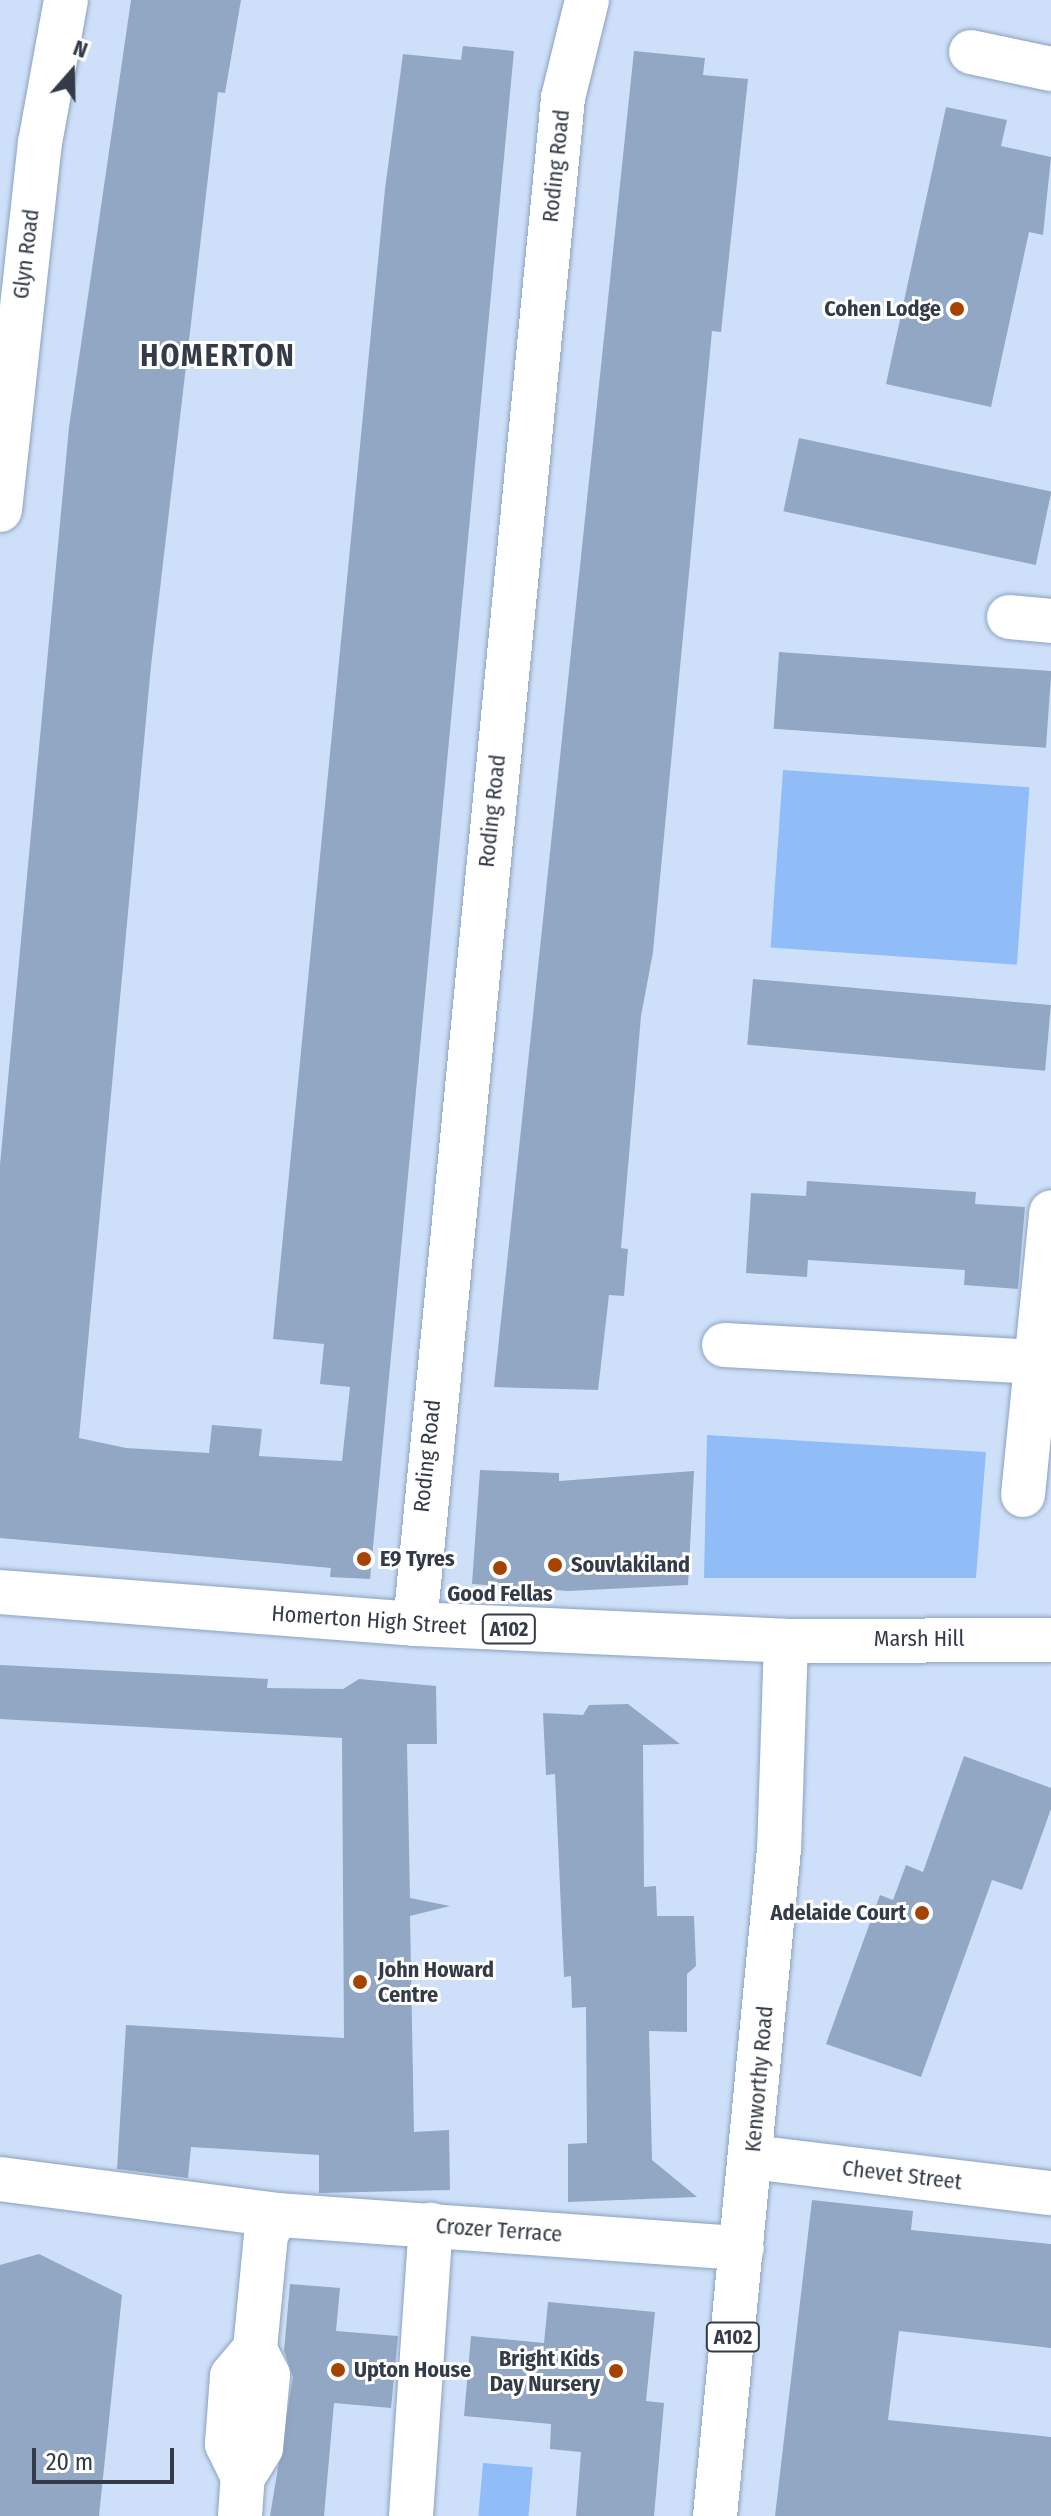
<!DOCTYPE html>
<html>
<head>
<meta charset="utf-8">
<style>
  body { margin:0 }
  #map { position:relative; width:1051px; height:2516px; overflow:hidden; background:#cee0f9; font-family:"Fira Sans Condensed",sans-serif }
  div>[style] { position:absolute }
  .green>* { inset:0; background:#90bdf7; transform-origin:0 0 }
  .building>* { inset:0; background:#91a7c3; transform-origin:0 0 }
  .roads { filter:drop-shadow(0 0 2px #8ba1bd) drop-shadow(0 0 2px #8ba1bd) }
  .minor>* { height:44px; margin:-22px; padding:0 22px; transform-origin:22px; border-radius:22px; background:#fff }
  .major>* { height:44px; margin:-22px; padding:0 22px; transform-origin:22px; border-radius:22px; background:#fff }
  .highway>* { height:44px; margin:-22px; padding:0 22px; transform-origin:22px; border-radius:22px; background:#fff }
  .dots>* { width:22px; height:22px; translate:-50% -50%; box-sizing:border-box; border:4px solid #fff; border-radius:50% }
  span { translate:-50% -50%; white-space:nowrap; text-align:center; line-height:1.15; -webkit-text-stroke:6px #fff; paint-order:stroke }
  .shield-label span { padding:2px 6px; background:#fff; border:2px solid; border-radius:6px; -webkit-text-stroke-width:0 }
  .shield-label { font-size:20px; color:#323b47; font-weight:700 }
  .street-label { font-size:22px; color:#323b47 }
  .poi-label { font-size:22px; color:#323b47; font-weight:700 }
  .right { translate:-100% -50%; text-align:right }
  .left { translate:0 -50%; text-align:left }
  .district-label { font-size:30px; color:#323b47; font-weight:700; letter-spacing:2px }
  .north { position:absolute; left:32px; top:32px; width:80px; height:80px; -webkit-text-stroke:6px #fff; paint-order:stroke; rotate:20deg; font-size:22px; font-weight:700; line-height:32px; text-align:center; color:#323b47 }
  .north::after { content:''; display:block; margin:auto; width:28px; height:36px; background:#323b47; clip-path:polygon(50% 0,100% 100%,50% 72%,0 100%) }
  .scale { position:absolute; left:32px; top:2448px; width:142px; height:36px; box-sizing:border-box; border:4px solid #323b47; border-top:0; padding-left:10px; font-size:24px; line-height:28px; white-space:nowrap; color:#323b47; -webkit-text-stroke:6px #fff; paint-order:stroke }
</style>
</head>
<body>
<div id="map">
  <div class="green">
    <i style="left:783px;top:770px;width:247px;height:178px;rotate:4deg"></i>
    <i style="clip-path:polygon(707px 1435px,986px 1452px,976px 1578px,704px 1578px)"></i>
    <i style="left:483px;top:2463px;width:50px;height:53px;rotate:5deg"></i>
  </div>
  <div class="building">
    <i style="clip-path:polygon(131px 0,241px 0,225px 93px,218px 92px,151px 666px,79px 1438px,126px 1448px,209px 1453px,212px 1425px,262px 1429px,259px 1456px,342px 1461px,350px 1387px,320px 1384px,324px 1344px,273px 1339px,385px 189px,403px 54px,461px 60px,463px 46px,514px 51px,370px 1579px,330px 1577px,331px 1568px,0 1538px,0 1165px,69px 427px)"></i>
    <i style="clip-path:polygon(634px 51px,705px 58px,703px 75px,748px 79px,721px 332px,712px 331px,653px 952px,641px 1016px,621px 1248px,628px 1249px,624px 1296px,609px 1295px,598px 1390px,494px 1387px)"></i>
    <i style="clip-path:polygon(946px 107px,1007px 120px,1001px 146px,1051px 157px,1043px 235px,1029px 232px,991px 407px,886px 384px)"></i>
    <i style="left:799px;top:438px;width:258px;height:75px;rotate:12deg"></i>
    <i style="left:779px;top:652px;width:273px;height:77px;rotate:4deg"></i>
    <i style="left:753px;top:979px;width:299px;height:66px;rotate:5deg"></i>
    <i style="clip-path:polygon(807px 1181px,976px 1192px,975px 1204px,1025px 1207px,1018px 1289px,964px 1285px,965px 1270px,808px 1260px,807px 1277px,746px 1273px,751px 1193px,806px 1196px)"></i>
    <i style="clip-path:polygon(480px 1470px,559px 1473px,559px 1481px,694px 1471px,688px 1585px,568px 1591px,472px 1584px)"></i>
    <i style="clip-path:polygon(0 1665px,268px 1679px,267px 1688px,343px 1689px,359px 1679px,436px 1686px,437px 1744px,407px 1744px,410px 1898px,450px 1906px,410px 1916px,414px 2132px,449px 2130px,450px 2190px,319px 2193px,319px 2155px,191px 2147px,188px 2178px,117px 2169px,126px 2025px,344px 2038px,342px 1738px,0 1719px)"></i>
    <i style="clip-path:polygon(628px 1704px,680px 1744px,643px 1745px,644px 1887px,656px 1886px,657px 1916px,694px 1916px,696px 1966px,687px 1974px,687px 2032px,649px 2031px,652px 2160px,697px 2197px,568px 2202px,568px 2144px,587px 2143px,586px 2007px,572px 2008px,571px 1976px,564px 1977px,555px 1774px,546px 1775px,543px 1713px,583px 1715px,589px 1705px)"></i>
    <i style="clip-path:polygon(964px 1756px,1051px 1788px,1051px 1809px,1022px 1890px,992px 1880px,921px 2077px,826px 2044px,880px 1895px,893px 1900px,906px 1865px,923px 1872px)"></i>
    <i style="clip-path:polygon(812px 2200px,913px 2211px,911px 2230px,1051px 2244px,1051px 2348px,899px 2331px,888px 2420px,1051px 2437px,1051px 2516px,775px 2516px)"></i>
    <i style="clip-path:polygon(39px 2254px,122px 2295px,99px 2516px,0 2516px,0 2265px)"></i>
    <i style="clip-path:polygon(290px 2284px,340px 2288px,336px 2331px,398px 2336px,391px 2408px,334px 2403px,324px 2516px,270px 2516px,293px 2377px,284px 2351px)"></i>
    <i style="clip-path:polygon(548px 2302px,655px 2312px,646px 2401px,664px 2403px,654px 2516px,576px 2516px,581px 2452px,550px 2449px,551px 2424px,464px 2416px,471px 2336px,544px 2343px)"></i>
  </div>
  <div class="roads">
    <div class="minor">
      <i style="left:971px;top:52px;width:82px;rotate:12deg"></i>
      <i style="left:0;top:510px;width:369px;rotate:-83.8deg"></i>
      <i style="left:40px;top:143px;width:145px;rotate:-79.7deg"></i>
      <i style="left:1009px;top:617px;width:42px;rotate:5.4deg"></i>
      <i style="left:724px;top:1345px;width:310px;rotate:3.1deg"></i>
      <i style="left:1023px;top:1495px;width:284px;rotate:-84.3deg"></i>
      <i style="left:415px;top:1624px;width:1533px;rotate:-84.46deg"></i>
      <i style="left:563px;top:98px;width:101px;rotate:-76.2deg"></i>
      <i style="left:752px;top:2157px;width:301px;rotate:6.9deg"></i>
      <i style="left:0;top:2179px;width:280px;rotate:7.4deg"></i>
      <i style="left:243px;top:2477px;width:37px;rotate:-116deg"></i>
      <i style="left:227px;top:2444px;width:68px;rotate:-85.8deg"></i>
      <i style="left:232px;top:2376px;width:35px;rotate:-50deg"></i>
      <i style="left:240px;top:2516px;width:39px;rotate:-86deg"></i>
      <i style="left:243px;top:2477px;width:34px;rotate:-58deg"></i>
      <i style="left:261px;top:2448px;width:73px;rotate:-84.5deg"></i>
      <i style="left:268px;top:2375px;width:29px;rotate:-117deg"></i>
      <i style="left:255px;top:2349px;width:116px;rotate:-84.5deg"></i>
      <i style="left:266px;top:2234px;width:22px;rotate:-58deg"></i>
      <i style="left:278px;top:2215px;width:465px;rotate:4.1deg"></i>
      <i style="left:411px;top:2516px;width:292px;rotate:-86.1deg"></i>
    </div>
    <div class="major">
      <i style="left:786px;top:1641px;width:265px;rotate:-0.2deg"></i>
    </div>
    <div class="highway">
      <i style="left:0;top:1592px;width:416px;rotate:4.4deg"></i>
      <i style="left:415px;top:1624px;width:371px;rotate:2.6deg"></i>
      <i style="left:786px;top:1641px;width:208px;rotate:91.9deg"></i>
      <i style="left:779px;top:1849px;width:670px;rotate:95.48deg"></i>
    </div>
  </div>
  <div class="dots">
    <i style="left:957px;top:309px;background:#a54401"></i>
    <i style="left:364px;top:1559px;background:#a54401"></i>
    <i style="left:555px;top:1565px;background:#a54401"></i>
    <i style="left:500px;top:1568px;background:#a54401"></i>
    <i style="left:922px;top:1913px;background:#a54401"></i>
    <i style="left:360px;top:1982px;background:#a54401"></i>
    <i style="left:338px;top:2370px;background:#a54401"></i>
    <i style="left:616px;top:2371px;background:#a54401"></i>
  </div>
  <div class="shield-label">
    <span style="left:509px;top:1629px">A102</span>
    <span style="left:733px;top:2337px">A102</span>
  </div>
  <div class="street-label">
    <span style="left:556px;top:166px;rotate:-84deg">Roding Road</span>
    <span style="left:26px;top:254px;rotate:-83deg">Glyn Road</span>
    <span style="left:492px;top:811px;rotate:-84deg">Roding Road</span>
    <span style="left:427px;top:1456px;rotate:-84deg">Roding Road</span>
    <span style="left:369px;top:1620px;rotate:4deg">Homerton High Street</span>
    <span style="left:919px;top:1639px">Marsh Hill</span>
    <span style="left:759px;top:2079px;rotate:-85deg">Kenworthy Road</span>
    <span style="left:902px;top:2175px;rotate:7deg">Chevet Street</span>
    <span style="left:499px;top:2230px;rotate:4deg">Crozer Terrace</span>
  </div>
  <div class="poi-label">
    <span class="right" style="left:941px;top:309px">Cohen Lodge</span>
    <span class="left" style="left:380px;top:1559px">E9 Tyres</span>
    <span class="left" style="left:571px;top:1565px">Souvlakiland</span>
    <span style="left:500px;top:1594px">Good Fellas</span>
    <span class="right" style="left:906px;top:1913px">Adelaide Court</span>
    <span class="left" style="left:378px;top:1982px">John Howard<br>Centre</span>
    <span class="right" style="left:600px;top:2371px">Bright Kids<br>Day Nursery</span>
    <span class="left" style="left:354px;top:2370px">Upton House</span>
  </div>
  <div class="district-label">
    <span style="left:218px;top:356px">HOMERTON</span>
  </div>
  <div class="north">N</div>
  <div class="scale">20 m</div>
</div>
</body>
</html>
